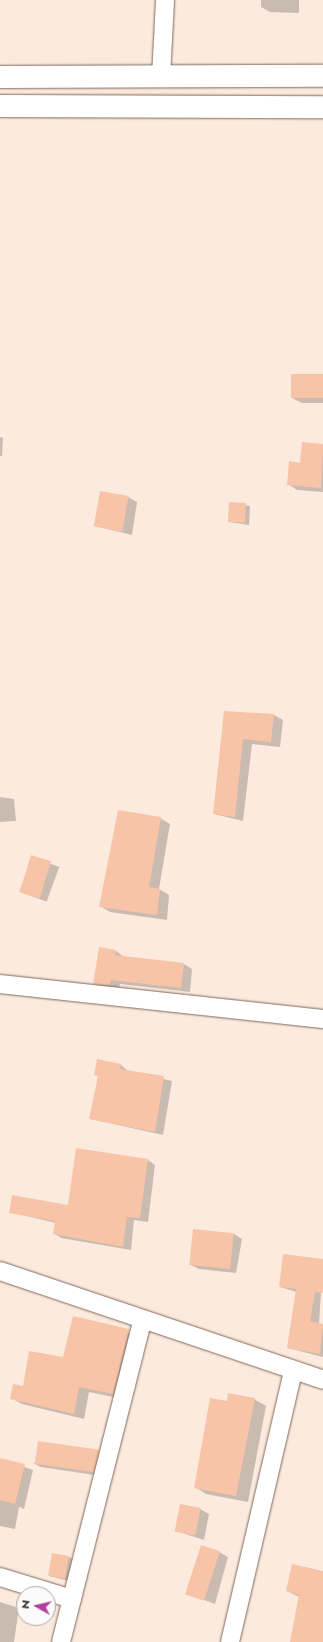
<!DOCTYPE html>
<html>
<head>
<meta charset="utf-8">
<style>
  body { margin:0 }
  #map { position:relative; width:323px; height:1642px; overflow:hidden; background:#fdeade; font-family:Jost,sans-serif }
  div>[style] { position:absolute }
  .shadow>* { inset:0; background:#0003; transform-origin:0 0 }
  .building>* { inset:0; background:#f8c4a7; transform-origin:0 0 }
  .roads { filter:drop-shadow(0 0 1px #7d695b) drop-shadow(0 0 1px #7d695b) }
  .minor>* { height:18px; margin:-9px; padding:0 9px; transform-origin:9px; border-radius:9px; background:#fff }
  .secondary>* { height:22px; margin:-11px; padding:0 11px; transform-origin:11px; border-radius:11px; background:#fff }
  span { translate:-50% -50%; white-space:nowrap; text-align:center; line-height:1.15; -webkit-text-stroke:4px #fbfbfb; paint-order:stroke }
  .north { position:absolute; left:16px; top:1586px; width:40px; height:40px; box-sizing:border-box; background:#fbfbfb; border:1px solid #a9a6a4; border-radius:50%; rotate:278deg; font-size:11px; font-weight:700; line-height:16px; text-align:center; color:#2f2721 }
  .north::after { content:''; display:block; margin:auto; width:14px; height:18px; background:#af409c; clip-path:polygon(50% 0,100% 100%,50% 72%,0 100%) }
</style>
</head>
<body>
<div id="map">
  <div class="shadow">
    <i style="clip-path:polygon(261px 0,299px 0,299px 13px,270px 12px,261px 7px)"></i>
    <i style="clip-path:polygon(323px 375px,323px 403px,302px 403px,292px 398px)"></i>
    <i style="clip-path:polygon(0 437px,3px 438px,2px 456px,0 456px)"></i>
    <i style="clip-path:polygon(303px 443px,323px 445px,323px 492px,297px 490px,288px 484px,301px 464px)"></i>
    <i style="clip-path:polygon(128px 497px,137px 502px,132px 535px,95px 526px)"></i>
    <i style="clip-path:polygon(230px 503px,250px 506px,249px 525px,229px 522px)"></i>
    <i style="clip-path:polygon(225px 712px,274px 715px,283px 720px,280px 747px,252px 744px,243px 821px,214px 814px)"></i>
    <i style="clip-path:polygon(0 797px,14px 799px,16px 821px,0 822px)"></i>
    <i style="clip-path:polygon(160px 818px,170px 824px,159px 889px,169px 895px,167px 920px,110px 912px,100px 906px)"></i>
    <i style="left:32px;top:857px;width:29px;height:37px;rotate:20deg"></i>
    <i style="clip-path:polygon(116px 951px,124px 957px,184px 964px,192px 969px,190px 992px,120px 984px,119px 990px,103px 988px,94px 983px)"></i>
    <i style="clip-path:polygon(121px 1065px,128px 1071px,172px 1081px,163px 1135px,91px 1119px,98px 1076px,95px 1074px)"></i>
    <i style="clip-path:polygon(148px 1160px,155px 1165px,148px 1222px,134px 1220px,131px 1250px,61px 1238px,54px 1233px,56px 1223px,10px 1212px,69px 1206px)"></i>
    <i style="clip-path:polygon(234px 1234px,242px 1239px,236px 1273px,199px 1269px,191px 1265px)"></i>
    <i style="clip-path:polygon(323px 1260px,319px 1324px,323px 1325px,323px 1357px,288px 1348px,297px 1292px,280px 1287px)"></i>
    <i style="clip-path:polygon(74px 1317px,139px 1336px,123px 1399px,89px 1392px,84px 1419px,22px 1404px,11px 1398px,64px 1358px)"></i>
    <i style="clip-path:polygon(254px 1399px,266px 1406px,248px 1502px,206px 1494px,195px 1487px)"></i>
    <i style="clip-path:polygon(98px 1451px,106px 1455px,101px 1476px,41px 1467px,33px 1463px)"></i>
    <i style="clip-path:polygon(0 1459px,33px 1470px,24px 1509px,19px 1507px,15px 1529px,0 1526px)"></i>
    <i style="clip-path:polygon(200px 1509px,209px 1514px,204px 1540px,176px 1531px)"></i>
    <i style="clip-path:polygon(219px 1552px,228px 1557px,215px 1604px,188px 1594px)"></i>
    <i style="clip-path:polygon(69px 1557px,73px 1559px,69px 1581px,49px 1576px)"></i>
    <i style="clip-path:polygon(323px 1572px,323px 1642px,292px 1642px,299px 1597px,287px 1591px)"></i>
    <i style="clip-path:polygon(0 1602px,19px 1608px,14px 1642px,0 1642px)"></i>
  </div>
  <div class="building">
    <i style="left:291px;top:374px;width:32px;height:24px"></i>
    <i style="clip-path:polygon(302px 442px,323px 444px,321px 488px,287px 485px,289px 461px,300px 463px)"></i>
    <i style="left:100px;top:491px;width:29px;height:36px;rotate:10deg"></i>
    <i style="left:229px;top:502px;width:17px;height:20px;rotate:3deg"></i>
    <i style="clip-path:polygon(224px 711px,274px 714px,271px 742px,243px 739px,235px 817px,213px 814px)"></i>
    <i style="clip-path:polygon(118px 810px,161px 817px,149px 887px,160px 889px,157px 915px,99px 907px)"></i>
    <i style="left:31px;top:855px;width:21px;height:39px;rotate:17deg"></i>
    <i style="clip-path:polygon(99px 947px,116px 950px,115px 955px,184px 963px,181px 988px,111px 980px,110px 985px,93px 984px)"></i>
    <i style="clip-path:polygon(97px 1059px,121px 1064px,120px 1069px,164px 1076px,155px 1132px,89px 1119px,98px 1076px,94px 1075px)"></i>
    <i style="clip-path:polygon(76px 1148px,148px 1159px,140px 1218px,127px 1217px,123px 1247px,53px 1234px,55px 1221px,9px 1213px,12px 1195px,68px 1205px)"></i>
    <i style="left:193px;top:1229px;width:41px;height:36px;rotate:6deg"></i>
    <i style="clip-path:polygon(283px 1254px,323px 1259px,323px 1293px,315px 1292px,310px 1321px,323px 1324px,320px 1354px,287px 1348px,296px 1289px,279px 1287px)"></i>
    <i style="clip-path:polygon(73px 1316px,129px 1329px,113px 1394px,79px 1387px,74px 1414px,10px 1399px,13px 1384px,23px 1386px,29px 1351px,63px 1357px)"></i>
    <i style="clip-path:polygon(228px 1393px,255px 1398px,236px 1496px,194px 1488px,210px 1398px,227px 1401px)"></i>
    <i style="left:38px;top:1441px;width:62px;height:23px;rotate:8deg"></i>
    <i style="clip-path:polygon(0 1458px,25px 1464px,15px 1504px,0 1500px)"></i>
    <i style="left:180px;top:1504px;width:21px;height:28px;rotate:11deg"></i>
    <i style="left:201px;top:1545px;width:20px;height:52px;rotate:18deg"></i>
    <i style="left:52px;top:1553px;width:17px;height:23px;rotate:10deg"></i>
    <i style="clip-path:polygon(292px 1564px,323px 1571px,323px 1642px,290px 1642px,299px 1595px,286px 1591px)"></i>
  </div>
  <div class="roads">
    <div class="minor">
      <i style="left:161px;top:77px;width:77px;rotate:-87deg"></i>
      <i style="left:0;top:984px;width:325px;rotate:6.2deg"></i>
      <i style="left:0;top:1271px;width:341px;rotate:18.6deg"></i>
      <i style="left:0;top:1577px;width:75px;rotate:17deg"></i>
      <i style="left:61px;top:1642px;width:331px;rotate:-75.8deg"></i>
      <i style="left:230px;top:1642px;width:277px;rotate:-76.9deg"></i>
    </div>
    <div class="secondary">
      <i style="left:0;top:77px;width:323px;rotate:-0.2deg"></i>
      <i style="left:0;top:106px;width:323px;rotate:0.2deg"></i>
    </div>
  </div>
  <div class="north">N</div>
</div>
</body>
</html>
